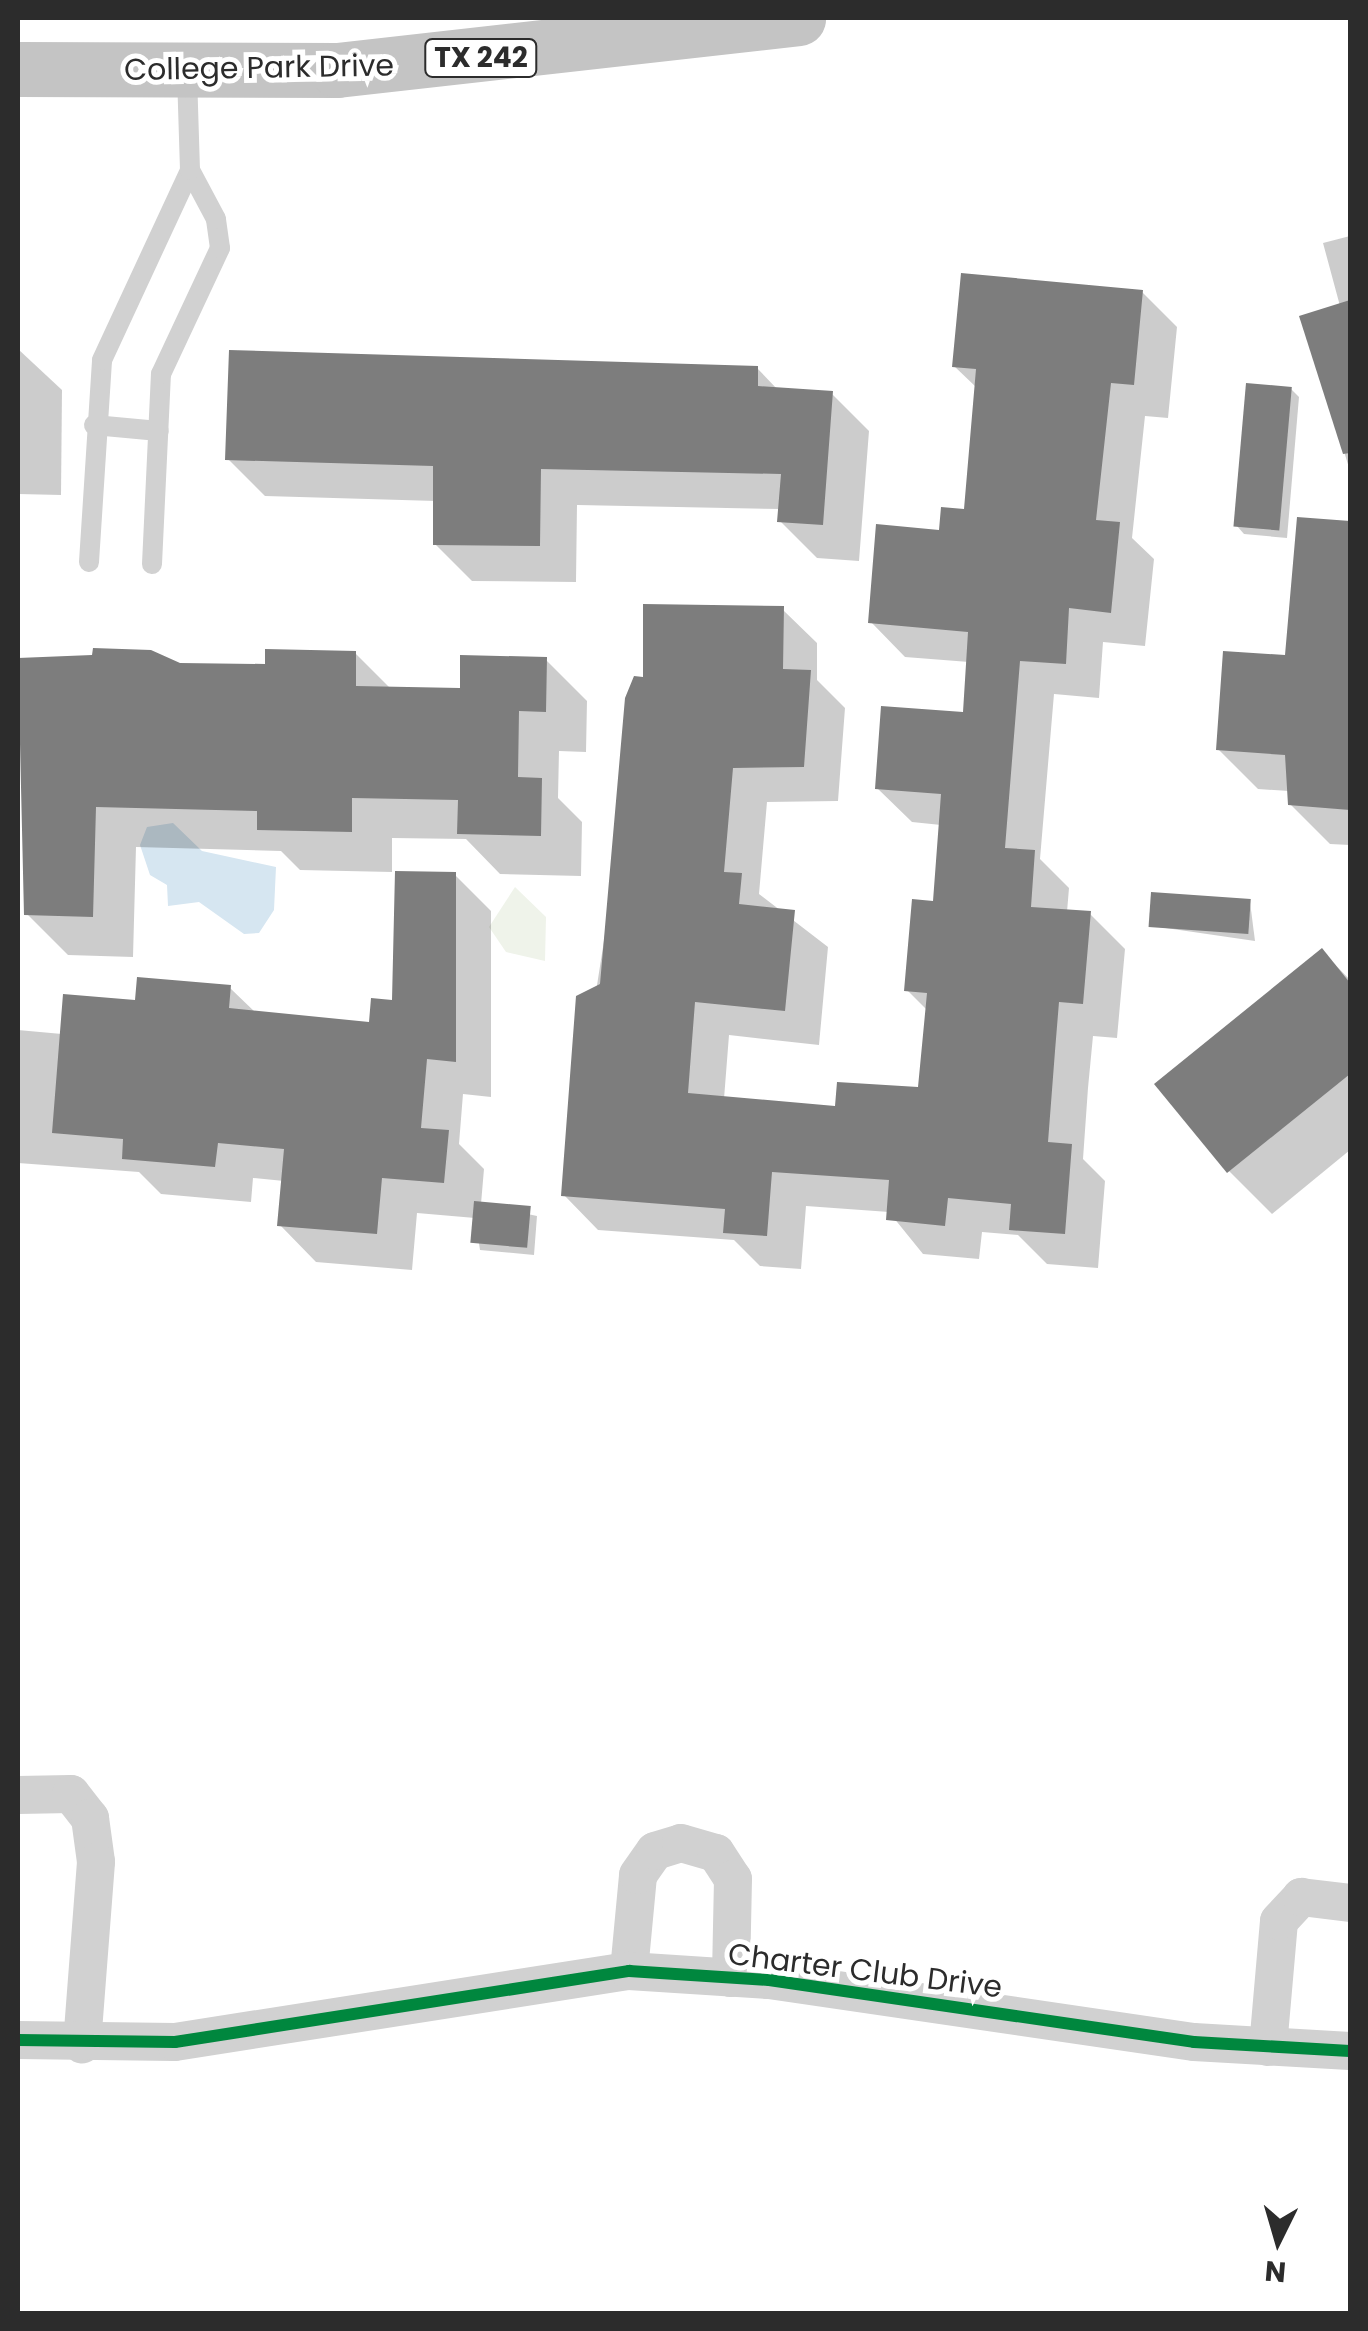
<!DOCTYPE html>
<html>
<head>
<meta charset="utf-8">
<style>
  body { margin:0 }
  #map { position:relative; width:1368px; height:2331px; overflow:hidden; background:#fff; font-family:Poppins,sans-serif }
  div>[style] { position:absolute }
  .green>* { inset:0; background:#eff3ea }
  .water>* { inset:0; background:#d6e6f1 }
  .shadow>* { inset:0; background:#0003 }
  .building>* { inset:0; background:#7d7d7d; transform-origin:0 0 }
  .lane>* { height:20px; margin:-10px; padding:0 10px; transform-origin:10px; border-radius:10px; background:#d1d1d1 }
  .street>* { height:38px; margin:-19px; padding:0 19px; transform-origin:19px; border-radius:19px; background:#d1d1d1 }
  .primary>* { height:55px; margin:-27.5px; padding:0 27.5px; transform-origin:27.5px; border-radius:27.5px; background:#c4c4c4 }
  .cycleway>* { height:12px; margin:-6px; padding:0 6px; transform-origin:6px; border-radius:6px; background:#00873e }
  span { translate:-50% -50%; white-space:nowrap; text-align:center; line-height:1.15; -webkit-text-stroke:10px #fff; paint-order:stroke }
  .shield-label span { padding:2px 8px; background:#fff; border:2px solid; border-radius:8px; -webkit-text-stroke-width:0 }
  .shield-label { font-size:28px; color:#2c2c2c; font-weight:700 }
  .street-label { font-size:30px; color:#2c2c2c }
  .frame { position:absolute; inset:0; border:20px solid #2c2c2c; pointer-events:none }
  .north { position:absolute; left:1228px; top:2191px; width:100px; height:100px; -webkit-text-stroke:8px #fff; paint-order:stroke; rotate:185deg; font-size:28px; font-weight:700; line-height:40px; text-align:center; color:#2c2c2c }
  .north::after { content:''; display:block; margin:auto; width:35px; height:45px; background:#2c2c2c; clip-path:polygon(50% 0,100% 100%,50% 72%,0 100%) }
</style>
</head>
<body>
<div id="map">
  <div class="green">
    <i style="clip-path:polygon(515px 887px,546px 917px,545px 961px,506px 952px,489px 927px)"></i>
  </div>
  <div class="water">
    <i style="clip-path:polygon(173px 823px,202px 851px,276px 867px,274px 910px,259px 933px,244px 934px,199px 902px,168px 906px,167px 885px,150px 875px,140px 845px,147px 827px)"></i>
  </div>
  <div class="shadow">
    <i style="clip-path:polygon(1350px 236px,1350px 471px,1303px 318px,1340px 306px,1323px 243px)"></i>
    <i style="clip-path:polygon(1142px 292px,1177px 327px,1168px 418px,1145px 416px,1132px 538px,1154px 559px,1145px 646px,1103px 642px,1099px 698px,1054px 694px,1040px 859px,1069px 888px,1067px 912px,1090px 914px,1125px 949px,1117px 1038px,1093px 1036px,1088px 1088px,1083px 1159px,1105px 1181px,1098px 1268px,1047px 1264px,1018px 1235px,982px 1232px,979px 1259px,923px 1254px,889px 1212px,806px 1206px,801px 1269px,760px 1266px,734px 1240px,598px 1230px,564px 1195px,645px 680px,782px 609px,817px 643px,817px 680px,845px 708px,838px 801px,767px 802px,759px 894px,828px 947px,819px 1045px,729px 1035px,724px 1099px,837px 1109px,920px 1090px,928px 1011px,907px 990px,936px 904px,941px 825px,912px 822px,877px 788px,965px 715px,969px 662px,905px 657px,871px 622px,966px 511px,977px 388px,954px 366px)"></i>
    <i style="clip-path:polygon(18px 349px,62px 390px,61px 495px,18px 494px)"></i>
    <i style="clip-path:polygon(757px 368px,778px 390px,832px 394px,869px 431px,859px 561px,817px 558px,780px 521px,781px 509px,577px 505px,576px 582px,472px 581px,435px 544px,436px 501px,265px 496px,228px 459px)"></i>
    <i style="clip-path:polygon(1291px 389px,1299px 397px,1287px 538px,1244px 534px,1237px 526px)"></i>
    <i style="clip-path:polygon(1299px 520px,1350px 523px,1350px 845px,1330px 844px,1290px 804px,1289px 791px,1258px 789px,1218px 749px,1287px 658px)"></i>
    <i style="clip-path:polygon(355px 653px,391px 689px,462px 691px,546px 660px,587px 701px,586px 752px,559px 751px,558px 798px,582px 822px,581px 876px,500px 874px,466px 839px,392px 838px,392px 872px,300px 870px,281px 851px,136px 847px,133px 957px,68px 955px,27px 914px,18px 660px,267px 666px)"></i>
    <i style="clip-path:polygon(455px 875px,491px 911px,491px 1097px,463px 1094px,459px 1144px,484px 1169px,481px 1204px,537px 1216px,534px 1255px,480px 1250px,475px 1218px,417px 1213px,412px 1270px,316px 1262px,280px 1225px,284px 1181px,253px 1178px,251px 1202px,161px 1194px,139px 1172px,18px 1163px,18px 1030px,62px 1034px,137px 1003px,230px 988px,256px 1013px,371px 1025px,394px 1003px)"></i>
    <i style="clip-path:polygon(1250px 902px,1255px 941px,1152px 926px)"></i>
    <i style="clip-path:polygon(1322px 951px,1350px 980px,1350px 1150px,1272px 1214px,1229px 1171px)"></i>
  </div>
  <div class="building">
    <i style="clip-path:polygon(961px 273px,1143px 290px,1134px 385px,1111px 383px,1096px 520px,1120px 522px,1111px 613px,1069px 608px,1066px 664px,1020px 661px,1005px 848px,1035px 850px,1031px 907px,1091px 911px,1083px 1004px,1059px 1002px,1055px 1051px,1048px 1142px,1072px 1144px,1065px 1234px,1009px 1230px,1011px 1204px,948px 1198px,945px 1226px,886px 1220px,889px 1180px,772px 1172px,767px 1236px,723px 1233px,725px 1209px,561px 1196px,576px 996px,600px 984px,625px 698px,634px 676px,643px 677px,643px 604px,784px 606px,783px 669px,811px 670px,804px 767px,733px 768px,724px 872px,742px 873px,739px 904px,795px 910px,785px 1011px,695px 1002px,688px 1093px,835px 1106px,837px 1082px,918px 1087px,927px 993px,904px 991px,912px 899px,933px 901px,941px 794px,875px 789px,881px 706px,963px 712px,968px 632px,868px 623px,876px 524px,939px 530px,941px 507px,964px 509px,976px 369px,952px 367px)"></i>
    <i style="clip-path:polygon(1350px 300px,1350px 453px,1343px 454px,1299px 316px)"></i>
    <i style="clip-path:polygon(229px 350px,758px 366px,758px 386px,833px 391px,823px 525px,777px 522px,781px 474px,541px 469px,540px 546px,433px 545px,433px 466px,225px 460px)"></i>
    <i style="left:1246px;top:383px;width:46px;height:144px;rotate:5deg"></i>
    <i style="clip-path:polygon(1297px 517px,1350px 521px,1350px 810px,1288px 805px,1285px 755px,1216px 750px,1223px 651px,1285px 655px)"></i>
    <i style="clip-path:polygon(93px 648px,151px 650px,180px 663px,265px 664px,265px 649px,356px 651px,356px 686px,460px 688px,460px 655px,547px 657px,546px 712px,519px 711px,518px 777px,542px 778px,541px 836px,457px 834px,458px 800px,352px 798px,352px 832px,257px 830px,257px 811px,96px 807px,93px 917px,24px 915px,18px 658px,92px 655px)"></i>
    <i style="clip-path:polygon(395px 871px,456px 872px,456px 1062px,427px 1059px,421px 1128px,449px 1130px,444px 1183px,382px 1178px,377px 1234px,277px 1226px,284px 1149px,218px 1143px,215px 1167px,122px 1159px,123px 1139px,52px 1133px,63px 994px,135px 1000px,137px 977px,231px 985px,229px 1008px,369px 1022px,371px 998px,392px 1000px)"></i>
    <i style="left:1151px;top:892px;width:100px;height:35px;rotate:4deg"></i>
    <i style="clip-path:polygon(1322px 948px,1350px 983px,1350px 1074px,1227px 1173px,1154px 1084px)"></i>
    <i style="left:474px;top:1201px;width:57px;height:42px;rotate:5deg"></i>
  </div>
  <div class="lane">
    <i style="left:94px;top:425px;width:65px;rotate:5.3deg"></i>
    <i style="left:89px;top:562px;width:202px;rotate:-86.3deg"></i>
    <i style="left:102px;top:360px;width:209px;rotate:-65.1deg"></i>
    <i style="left:152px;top:564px;width:190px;rotate:-87.3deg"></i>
    <i style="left:161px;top:374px;width:139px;rotate:-64.9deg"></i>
    <i style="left:220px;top:248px;width:29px;rotate:-98deg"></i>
    <i style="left:216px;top:219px;width:55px;rotate:-118deg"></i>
    <i style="left:190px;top:170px;width:98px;rotate:-91.8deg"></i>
  </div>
  <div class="street">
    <i style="left:18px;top:1795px;width:53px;rotate:-1.1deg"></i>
    <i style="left:71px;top:1794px;width:31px;rotate:52deg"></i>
    <i style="left:90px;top:1818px;width:44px;rotate:82.2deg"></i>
    <i style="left:96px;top:1862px;width:183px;rotate:94.4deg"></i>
    <i style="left:629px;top:1971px;width:96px;rotate:-84.6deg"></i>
    <i style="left:638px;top:1875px;width:29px;rotate:-55deg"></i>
    <i style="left:655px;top:1851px;width:27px;rotate:-17deg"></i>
    <i style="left:681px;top:1843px;width:36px;rotate:16deg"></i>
    <i style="left:716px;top:1853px;width:31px;rotate:57deg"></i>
    <i style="left:733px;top:1879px;width:99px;rotate:91.2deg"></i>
    <i style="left:18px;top:2040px;width:157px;rotate:0.7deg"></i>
    <i style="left:175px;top:2042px;width:460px;rotate:-8.9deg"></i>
    <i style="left:629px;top:1971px;width:140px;rotate:3.7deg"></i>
    <i style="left:769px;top:1980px;width:429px;rotate:8.3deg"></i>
    <i style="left:1194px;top:2042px;width:156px;rotate:3.3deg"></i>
    <i style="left:1268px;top:2047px;width:126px;rotate:-85deg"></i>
    <i style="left:1279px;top:1921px;width:33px;rotate:-47deg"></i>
    <i style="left:1301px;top:1897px;width:49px;rotate:7deg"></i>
  </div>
  <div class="primary">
    <i style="left:18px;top:69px;width:319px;rotate:0.2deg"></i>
    <i style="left:337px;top:70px;width:464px;rotate:-6.4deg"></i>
  </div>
  <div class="cycleway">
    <i style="left:18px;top:2040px;width:157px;rotate:0.7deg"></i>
    <i style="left:175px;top:2042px;width:460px;rotate:-8.9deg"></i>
    <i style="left:629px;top:1971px;width:140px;rotate:3.7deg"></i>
    <i style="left:769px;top:1980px;width:429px;rotate:8.3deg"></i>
    <i style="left:1194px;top:2042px;width:156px;rotate:3.3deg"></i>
  </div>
  <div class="shield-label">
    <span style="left:481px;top:58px">TX 242</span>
  </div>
  <div class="street-label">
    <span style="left:259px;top:68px;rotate:-1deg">College Park Drive</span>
    <span style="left:865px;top:1971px;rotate:7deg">Charter Club Drive</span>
  </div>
  <div class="frame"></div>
  <div class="north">N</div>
</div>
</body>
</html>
